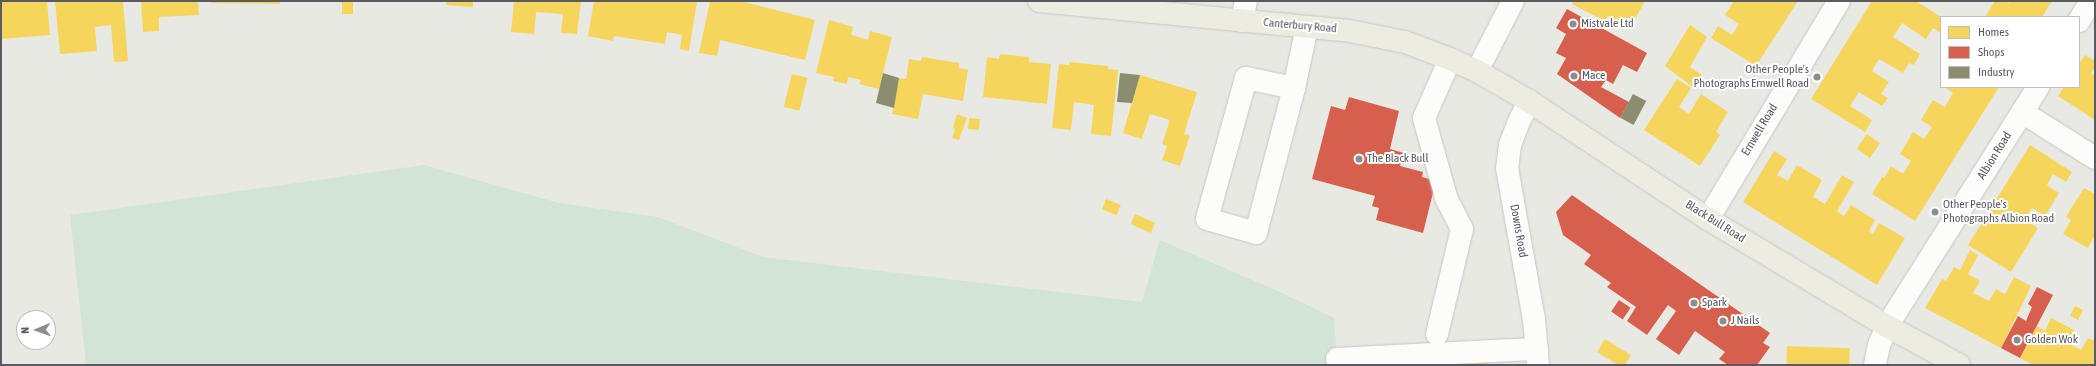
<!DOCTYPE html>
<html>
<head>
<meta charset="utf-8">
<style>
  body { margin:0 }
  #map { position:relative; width:2096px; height:366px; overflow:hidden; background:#e9e9e4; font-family:"Asap Condensed",sans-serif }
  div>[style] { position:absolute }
  .green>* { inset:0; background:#d2e4d5 }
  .homes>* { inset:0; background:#f6d55c; transform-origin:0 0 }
  .shops>* { inset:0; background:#d6604d; transform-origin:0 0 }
  .industry>* { inset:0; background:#8c8c6e; transform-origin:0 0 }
  .roads { filter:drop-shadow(0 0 1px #c6c6c4) drop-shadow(0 0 1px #c6c6c4) }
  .minor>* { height:22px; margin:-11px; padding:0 11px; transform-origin:11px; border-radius:11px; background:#fcfcfb }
  .highway>* { height:22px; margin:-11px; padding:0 11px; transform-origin:11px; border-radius:11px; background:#ecece1 }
  .dots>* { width:11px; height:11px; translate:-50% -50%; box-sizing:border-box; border:2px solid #fff; border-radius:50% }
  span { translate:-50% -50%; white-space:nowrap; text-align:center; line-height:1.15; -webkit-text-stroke:4px #fff; paint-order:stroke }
  .poi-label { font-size:12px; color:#5a5b61 }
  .left { translate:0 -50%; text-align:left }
  .right { translate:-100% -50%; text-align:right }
  .street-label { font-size:12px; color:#5a5b61 }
  .frame { position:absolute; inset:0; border:2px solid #5a5b61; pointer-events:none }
  .legend { position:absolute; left:1940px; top:16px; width:140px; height:72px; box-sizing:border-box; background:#fff; border:1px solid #bdbdc0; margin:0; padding:5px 7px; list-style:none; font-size:12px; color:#5a5b61 }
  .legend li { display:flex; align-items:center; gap:8px; height:20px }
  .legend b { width:20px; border:1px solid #bdbdc0 }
  .north { position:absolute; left:16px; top:310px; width:40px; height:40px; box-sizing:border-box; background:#fff; border:1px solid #bdbdc0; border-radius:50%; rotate:268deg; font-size:11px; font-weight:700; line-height:16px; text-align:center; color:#5a5b61 }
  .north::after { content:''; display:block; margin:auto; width:14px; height:18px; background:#8c8d8f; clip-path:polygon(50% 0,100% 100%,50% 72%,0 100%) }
</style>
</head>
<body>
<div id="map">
  <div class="green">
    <i style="clip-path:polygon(424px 165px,559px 203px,658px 217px,763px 257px,1142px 302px,1160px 240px,1280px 292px,1334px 318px,1337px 365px,86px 365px,70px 215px)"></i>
  </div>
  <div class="homes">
    <i style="clip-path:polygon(1px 1px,47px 1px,50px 35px,1px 39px)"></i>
    <i style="clip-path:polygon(55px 1px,123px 1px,128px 61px,114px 62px,111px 25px,95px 27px,97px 51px,60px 54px)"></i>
    <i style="clip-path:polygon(141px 1px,198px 1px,199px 15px,159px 17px,159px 31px,143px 32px)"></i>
    <i style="clip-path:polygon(211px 1px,280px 1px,280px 4px,211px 3px)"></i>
    <i style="left:342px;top:1px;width:11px;height:13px"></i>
    <i style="clip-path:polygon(446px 1px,473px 1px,473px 7px,446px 5px)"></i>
    <i style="clip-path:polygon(514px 1px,581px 1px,577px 34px,561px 33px,563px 14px,536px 12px,534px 34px,511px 32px)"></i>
    <i style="clip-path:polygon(594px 1px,697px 1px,689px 51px,680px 49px,682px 35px,667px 32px,665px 44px,614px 36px,613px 41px,588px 36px)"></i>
    <i style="clip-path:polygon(710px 1px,740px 1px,815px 20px,805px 60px,720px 40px,717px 56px,699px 53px)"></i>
    <i style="clip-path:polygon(1573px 1px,1645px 1px,1630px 28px,1608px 16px,1605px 21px,1572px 4px)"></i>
    <i style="clip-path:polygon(1734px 1px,1798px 1px,1756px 66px,1711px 38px,1718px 26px,1732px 35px,1739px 24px,1725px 15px)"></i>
    <i style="clip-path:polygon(1872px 1px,1916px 1px,1941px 17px,1941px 33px,1933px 28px,1926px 39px,1902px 23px,1893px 37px,1920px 54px,1914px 65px,1909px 63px,1903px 73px,1879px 59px,1872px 71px,1889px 82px,1881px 94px,1888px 98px,1882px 106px,1859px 92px,1850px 106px,1872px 120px,1865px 132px,1811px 99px)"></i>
    <i style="clip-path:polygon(1995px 1px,2005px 1px,2009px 3px,2010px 1px,2052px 1px,2042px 17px,1985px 17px)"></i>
    <i style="clip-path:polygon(829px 20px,853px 27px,851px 35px,859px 37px,868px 40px,870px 31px,892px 37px,879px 89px,859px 84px,861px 80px,848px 77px,847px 84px,833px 81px,834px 77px,816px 73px)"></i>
    <i style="clip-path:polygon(1690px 25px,1707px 37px,1690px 67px,1702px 75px,1694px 88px,1665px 66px)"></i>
    <i style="clip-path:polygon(1000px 54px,1029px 57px,1029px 62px,1051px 64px,1047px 104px,983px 97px,987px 57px,999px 59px)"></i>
    <i style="clip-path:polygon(2085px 55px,2095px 61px,2095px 67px,2091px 73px,2095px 76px,2095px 120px,2058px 96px,2064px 87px,2079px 87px,2079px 64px)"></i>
    <i style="clip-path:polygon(922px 57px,959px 63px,959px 68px,968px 70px,963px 101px,923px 94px,918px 119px,892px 114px,899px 78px,906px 79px,909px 59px,921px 61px)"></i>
    <i style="clip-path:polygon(1069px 62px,1108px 66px,1108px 69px,1118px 70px,1111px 136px,1091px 134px,1094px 105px,1074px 102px,1071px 130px,1052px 128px,1059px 64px,1069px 65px)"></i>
    <i style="left:792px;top:74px;width:16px;height:34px;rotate:14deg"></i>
    <i style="clip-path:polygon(1140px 75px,1197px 92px,1184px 134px,1190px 135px,1180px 166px,1162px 160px,1167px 146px,1162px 144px,1170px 120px,1150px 114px,1142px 139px,1123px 133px)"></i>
    <i style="clip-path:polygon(1677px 79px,1691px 88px,1679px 107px,1689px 114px,1701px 94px,1728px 112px,1716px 132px,1720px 135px,1700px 166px,1644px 130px)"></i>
    <i style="clip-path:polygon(1944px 87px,1999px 87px,1915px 221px,1872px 194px,1882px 177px,1884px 178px,1891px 166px,1903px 174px,1911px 161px,1900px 154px,1913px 132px,1924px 139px,1932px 127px,1921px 120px,1933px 100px,1945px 107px,1953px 93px)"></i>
    <i style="clip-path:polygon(957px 114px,967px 118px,959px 140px,952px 138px,955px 129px,953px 128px)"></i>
    <i style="left:969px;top:118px;width:11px;height:11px;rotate:5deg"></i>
    <i style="left:1867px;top:134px;width:16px;height:18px;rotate:35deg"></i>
    <i style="clip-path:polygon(2030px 145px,2072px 172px,2066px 182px,2053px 174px,2047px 185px,2059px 193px,2045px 216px,2032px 208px,2025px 220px,2038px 228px,2011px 272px,1968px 245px)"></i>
    <i style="clip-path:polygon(1774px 151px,1787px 159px,1777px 175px,1788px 181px,1797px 165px,1822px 180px,1813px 197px,1825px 204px,1842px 175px,1854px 182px,1837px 211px,1844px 216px,1851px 205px,1875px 220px,1869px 231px,1873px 234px,1879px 223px,1905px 238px,1877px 285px,1743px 202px)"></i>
    <i style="clip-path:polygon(2084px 188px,2095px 194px,2095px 235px,2088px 248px,2063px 234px,2071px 220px,2066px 217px)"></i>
    <i style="left:1106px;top:199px;width:16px;height:11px;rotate:22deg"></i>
    <i style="left:1135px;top:214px;width:22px;height:11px;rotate:24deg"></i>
    <i style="clip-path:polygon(1970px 250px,1978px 255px,1968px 274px,1980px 281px,1973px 293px,1989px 301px,1996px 289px,2005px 294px,2014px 277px,2031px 286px,2001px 348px,1925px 308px,1942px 279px,1946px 281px,1954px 267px,1960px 270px)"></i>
    <i style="left:2075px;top:306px;width:9px;height:11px;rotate:27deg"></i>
    <i style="clip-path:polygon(2051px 318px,2074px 330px,2068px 343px,2081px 350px,2088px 338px,2095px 341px,2095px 365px,2033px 365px,2020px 358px,2037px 326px,2045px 331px)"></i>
    <i style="clip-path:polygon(1605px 339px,1631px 355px,1625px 365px,1618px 365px,1597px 352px)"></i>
    <i style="left:1787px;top:346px;width:63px;height:19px;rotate:2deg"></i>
    <i style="clip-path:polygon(1488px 362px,1488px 365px,1451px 365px,1451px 364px)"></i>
  </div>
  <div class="shops">
    <i style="clip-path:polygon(1567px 9px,1647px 53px,1637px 72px,1623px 65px,1613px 84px,1606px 80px,1601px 87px,1629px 102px,1620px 118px,1557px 74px,1566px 58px,1556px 53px,1566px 34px,1556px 28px)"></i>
    <i style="clip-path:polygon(1349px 97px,1399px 111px,1390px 149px,1404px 153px,1400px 166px,1423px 172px,1422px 177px,1436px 181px,1423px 233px,1376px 220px,1379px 208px,1372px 206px,1375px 196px,1312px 179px,1331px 106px,1345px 110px)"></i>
    <i style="clip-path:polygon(1572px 195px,1770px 333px,1763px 343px,1770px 347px,1757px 365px,1728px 365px,1719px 359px,1725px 352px,1695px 331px,1679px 355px,1656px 339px,1676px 311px,1668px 305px,1647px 335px,1627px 321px,1636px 307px,1607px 287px,1611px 283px,1584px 264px,1591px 255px,1563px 235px,1556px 212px)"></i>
    <i style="clip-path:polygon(2037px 287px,2053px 295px,2020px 358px,2001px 348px,2018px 316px,2026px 321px,2032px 307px,2028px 304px)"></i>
    <i style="left:1619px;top:300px;width:14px;height:14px;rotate:34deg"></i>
  </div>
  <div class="industry">
    <i style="clip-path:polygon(883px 73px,899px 78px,894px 108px,876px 103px)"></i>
    <i style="clip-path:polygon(1120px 73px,1140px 75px,1132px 103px,1117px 102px)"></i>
    <i style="left:1633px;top:94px;width:15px;height:27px;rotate:28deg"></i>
  </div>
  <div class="roads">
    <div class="minor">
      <i style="left:1242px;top:21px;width:20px;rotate:-79deg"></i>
      <i style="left:2079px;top:21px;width:23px;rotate:-59deg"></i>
      <i style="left:1477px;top:71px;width:79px;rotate:-62.8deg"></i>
      <i style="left:1294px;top:88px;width:49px;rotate:-168.2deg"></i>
      <i style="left:1246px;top:78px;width:146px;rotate:105.5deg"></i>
      <i style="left:1207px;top:219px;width:51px;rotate:15.9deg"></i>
      <i style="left:1256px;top:233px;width:150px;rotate:-75.3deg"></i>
      <i style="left:1294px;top:88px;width:62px;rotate:-78deg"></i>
      <i style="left:1529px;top:101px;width:25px;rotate:116deg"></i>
      <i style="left:1518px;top:124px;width:22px;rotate:111deg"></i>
      <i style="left:1510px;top:145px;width:23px;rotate:97deg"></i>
      <i style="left:1507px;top:168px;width:153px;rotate:79.9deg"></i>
      <i style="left:1534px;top:319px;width:46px;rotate:85deg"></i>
      <i style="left:2022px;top:112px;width:86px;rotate:32.2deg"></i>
      <i style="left:1708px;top:219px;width:254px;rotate:-59deg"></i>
      <i style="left:1437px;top:334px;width:108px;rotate:-76.6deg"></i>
      <i style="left:1462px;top:229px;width:36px;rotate:-117deg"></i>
      <i style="left:1446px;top:197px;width:82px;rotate:-105.6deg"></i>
      <i style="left:1424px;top:118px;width:64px;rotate:-66.2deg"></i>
      <i style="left:1337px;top:359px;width:200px;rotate:-2.9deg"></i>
      <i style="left:1875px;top:365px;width:20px;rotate:-79deg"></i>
      <i style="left:1879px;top:345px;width:21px;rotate:-67deg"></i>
      <i style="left:1887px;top:326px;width:283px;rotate:-57.7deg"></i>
    </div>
    <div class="highway">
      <i style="left:1039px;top:1px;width:312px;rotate:5.5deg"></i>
      <i style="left:1350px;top:31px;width:56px;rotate:11.3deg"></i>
      <i style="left:1405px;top:42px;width:48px;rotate:20.7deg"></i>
      <i style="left:1450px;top:59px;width:30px;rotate:24deg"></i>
      <i style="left:1477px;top:71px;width:60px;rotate:30deg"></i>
      <i style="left:1529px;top:101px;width:214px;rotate:33.4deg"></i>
      <i style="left:1708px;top:219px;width:209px;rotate:30.9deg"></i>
      <i style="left:1887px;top:326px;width:82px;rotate:28.4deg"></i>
    </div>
  </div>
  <div class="dots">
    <i style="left:1573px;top:24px;background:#8c8d8f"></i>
    <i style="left:1574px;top:76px;background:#8c8d8f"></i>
    <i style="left:1817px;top:77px;background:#8c8d8f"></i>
    <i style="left:1359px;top:159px;background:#8c8d8f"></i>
    <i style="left:1935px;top:212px;background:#8c8d8f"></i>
    <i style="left:1694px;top:303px;background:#8c8d8f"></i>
    <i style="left:1723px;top:321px;background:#8c8d8f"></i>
    <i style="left:2017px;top:340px;background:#8c8d8f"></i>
  </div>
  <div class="poi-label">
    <span class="left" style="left:1581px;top:24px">Mistvale Ltd</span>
    <span class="right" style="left:1809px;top:77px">Other People's<br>Photographs Ernwell Road</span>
    <span class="left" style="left:1582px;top:76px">Mace</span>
    <span class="left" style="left:1367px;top:159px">The Black Bull</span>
    <span class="left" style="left:1943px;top:212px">Other People's<br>Photographs Albion Road</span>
    <span class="left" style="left:1702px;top:303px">Spark</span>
    <span class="left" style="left:1731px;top:321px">J Nails</span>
    <span class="left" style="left:2025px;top:340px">Golden Wok</span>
  </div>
  <div class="street-label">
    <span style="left:1300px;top:26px;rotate:5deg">Canterbury Road</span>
    <span style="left:1760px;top:130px;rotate:-59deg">Ernwell Road</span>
    <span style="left:1995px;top:156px;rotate:-58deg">Albion Road</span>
    <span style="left:1715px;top:222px;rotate:32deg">Black Bull Road</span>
    <span style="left:1518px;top:231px;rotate:80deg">Downs Road</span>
  </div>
  <div class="frame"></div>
  <ul class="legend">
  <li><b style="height:11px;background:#f6d55c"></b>Homes</li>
  <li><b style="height:11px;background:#d6604d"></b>Shops</li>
  <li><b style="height:11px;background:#8c8c6e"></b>Industry</li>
  </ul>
  <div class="north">N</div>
</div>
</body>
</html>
